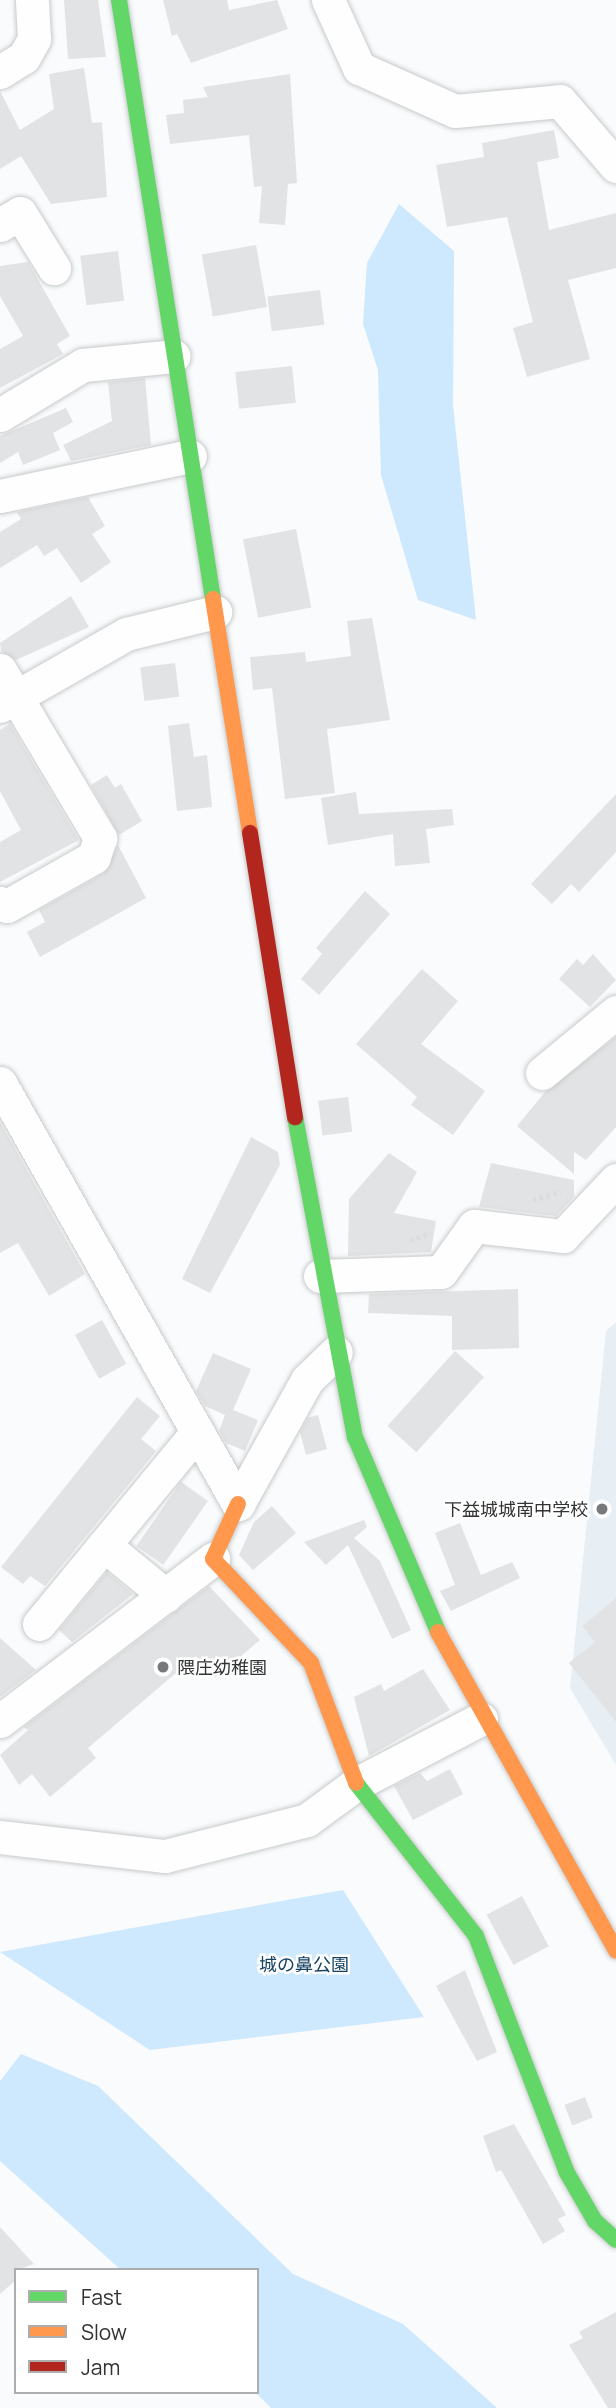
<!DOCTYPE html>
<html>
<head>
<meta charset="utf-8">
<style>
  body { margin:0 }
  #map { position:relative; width:616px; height:2408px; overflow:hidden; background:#f9fbfd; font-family:Manrope,"Noto Sans JP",sans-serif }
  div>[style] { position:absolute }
  .built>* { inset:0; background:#e8eff4 }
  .green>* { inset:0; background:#cee8fd }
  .building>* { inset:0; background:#e2e3e4; transform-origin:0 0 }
  .path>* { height:4.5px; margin-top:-2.25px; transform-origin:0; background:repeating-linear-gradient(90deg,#dcdcdd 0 3.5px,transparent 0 7px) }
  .roads { filter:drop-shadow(0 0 2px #c8caca) drop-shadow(0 0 2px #c8caca) }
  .street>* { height:33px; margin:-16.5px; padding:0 16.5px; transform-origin:16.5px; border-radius:16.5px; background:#fefeff }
  .fast>* { height:16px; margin:-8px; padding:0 8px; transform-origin:8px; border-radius:8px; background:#63d668 }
  .slow>* { height:16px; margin:-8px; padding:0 8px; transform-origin:8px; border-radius:8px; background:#ff974d }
  .jam>* { height:16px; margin:-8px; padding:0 8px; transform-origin:8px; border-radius:8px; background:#b3261e }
  .dots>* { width:19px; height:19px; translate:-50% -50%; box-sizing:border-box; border:4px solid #fff; border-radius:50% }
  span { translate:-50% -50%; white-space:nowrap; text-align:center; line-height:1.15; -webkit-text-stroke:5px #fff; paint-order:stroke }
  .poi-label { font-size:18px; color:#323334 }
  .right { translate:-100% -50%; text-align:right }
  .left { translate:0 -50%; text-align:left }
  .park-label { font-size:18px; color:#154261 }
  .legend { position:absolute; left:14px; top:2268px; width:245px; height:126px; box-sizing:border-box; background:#fff; border:2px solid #adadae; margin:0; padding:9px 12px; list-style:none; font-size:21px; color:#323334 }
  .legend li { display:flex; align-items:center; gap:14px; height:35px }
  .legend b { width:35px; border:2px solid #adadae }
</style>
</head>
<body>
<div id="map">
  <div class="built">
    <i style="clip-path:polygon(616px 1322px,616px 1765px,570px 1688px,606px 1331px)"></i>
  </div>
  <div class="green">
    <i style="clip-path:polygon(399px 204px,454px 251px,453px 405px,476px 620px,418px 600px,381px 475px,378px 370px,363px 324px,367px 263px)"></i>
    <i style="clip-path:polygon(343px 1890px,424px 2017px,150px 2050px,0 1952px)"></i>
    <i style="clip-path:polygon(21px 2054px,98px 2086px,293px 2274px,403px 2324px,497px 2408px,271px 2408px,255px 2392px,257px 2270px,121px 2270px,0 2161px,0 2081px)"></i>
  </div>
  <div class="building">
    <i style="clip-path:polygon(64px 0,98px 0,106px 57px,68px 59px)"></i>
    <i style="clip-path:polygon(163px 0,227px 0,229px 10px,277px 0,288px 29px,191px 63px,177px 34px,172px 36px)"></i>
    <i style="clip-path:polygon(84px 68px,92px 123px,102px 122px,107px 197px,51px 204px,21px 156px,0 169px,0 91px,20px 130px,54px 109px,49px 74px)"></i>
    <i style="clip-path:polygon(290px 74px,297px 183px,288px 184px,285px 225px,259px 223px,262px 186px,254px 187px,249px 135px,170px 144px,166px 115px,184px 113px,183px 100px,208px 97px,203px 87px)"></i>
    <i style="clip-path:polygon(554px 130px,559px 158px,537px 162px,549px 230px,616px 213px,616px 268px,568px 280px,590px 359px,527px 377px,513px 328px,533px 322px,507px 217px,447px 227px,436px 165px,484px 157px,482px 143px)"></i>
    <i style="left:256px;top:245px;width:63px;height:55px;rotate:80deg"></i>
    <i style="left:118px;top:251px;width:50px;height:38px;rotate:83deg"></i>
    <i style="clip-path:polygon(28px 262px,70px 336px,57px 344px,63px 354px,0 388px,0 349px,23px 336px,0 296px,0 266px)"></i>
    <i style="left:320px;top:290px;width:35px;height:53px;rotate:83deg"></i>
    <i style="left:292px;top:366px;width:37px;height:57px;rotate:84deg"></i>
    <i style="clip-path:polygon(145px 378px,151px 445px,71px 461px,63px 445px,112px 421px,108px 382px)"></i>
    <i style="clip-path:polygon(66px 408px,73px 422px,53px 433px,60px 450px,23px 465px,18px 452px,0 463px,0 436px)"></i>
    <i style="clip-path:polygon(88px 497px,105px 526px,92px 534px,111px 562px,81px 583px,57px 548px,44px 556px,37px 545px,0 568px,0 532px,21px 519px,17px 512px)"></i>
    <i style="left:296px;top:529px;width:80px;height:54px;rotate:79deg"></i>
    <i style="clip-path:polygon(71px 596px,89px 627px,16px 660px,1px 651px,0 643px)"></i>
    <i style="clip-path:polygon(372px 618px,390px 720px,327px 729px,335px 793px,285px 799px,272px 688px,253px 690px,250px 657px,305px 652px,306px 662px,351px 656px,347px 621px)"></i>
    <i style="left:175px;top:663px;width:34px;height:35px;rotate:83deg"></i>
    <i style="clip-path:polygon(189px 723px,194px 757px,207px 755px,212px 807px,177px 811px,168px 726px)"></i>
    <i style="clip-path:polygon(10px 724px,79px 840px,0 882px,0 842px,21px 830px,0 791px,0 730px)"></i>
    <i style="clip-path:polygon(107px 775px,115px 788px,121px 784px,142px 821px,119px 835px,91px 785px)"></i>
    <i style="clip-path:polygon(356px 792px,359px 814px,452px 809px,454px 825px,426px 829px,430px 863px,395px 866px,393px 834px,328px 845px,321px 798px)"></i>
    <i style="clip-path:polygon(616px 794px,616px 852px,579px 892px,571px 884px,552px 904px,531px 884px)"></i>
    <i style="clip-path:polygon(118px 845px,146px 898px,40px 957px,27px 932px,45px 922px,39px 910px,103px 874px)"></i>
    <i style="clip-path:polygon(365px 891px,390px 914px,319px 995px,301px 979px,322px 954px,316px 948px)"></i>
    <i style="clip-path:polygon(593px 954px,616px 980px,590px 1007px,559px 979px,577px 959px,583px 965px)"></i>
    <i style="clip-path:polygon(422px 969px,458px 1001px,421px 1044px,485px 1091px,453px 1135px,411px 1105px,417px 1097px,356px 1044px)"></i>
    <i style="clip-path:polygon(616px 1037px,616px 1127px,586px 1160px,574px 1152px,574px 1174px,517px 1126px,545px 1092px)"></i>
    <i style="left:348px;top:1097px;width:35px;height:30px;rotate:83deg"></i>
    <i style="clip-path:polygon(0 1122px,85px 1274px,49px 1296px,18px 1243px,0 1253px)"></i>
    <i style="clip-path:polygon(251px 1137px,278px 1152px,280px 1165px,210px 1293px,182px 1279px)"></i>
    <i style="clip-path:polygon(389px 1153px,417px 1172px,394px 1213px,436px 1221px,431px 1252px,348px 1256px,349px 1199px)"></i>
    <i style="clip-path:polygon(491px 1163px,574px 1180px,574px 1197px,556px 1216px,479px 1207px)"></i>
    <i style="clip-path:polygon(518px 1289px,519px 1348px,452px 1350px,452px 1316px,368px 1313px,369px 1294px)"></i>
    <i style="left:102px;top:1320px;width:50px;height:31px;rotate:61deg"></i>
    <i style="left:455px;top:1351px;width:39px;height:101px;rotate:42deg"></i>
    <i style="clip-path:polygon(213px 1353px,251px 1369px,233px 1410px,258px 1420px,245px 1451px,226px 1443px,219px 1431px,225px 1415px,205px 1406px,196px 1391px)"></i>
    <i style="clip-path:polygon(137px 1397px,160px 1416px,141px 1439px,156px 1451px,45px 1586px,30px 1576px,23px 1584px,1px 1567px)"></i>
    <i style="clip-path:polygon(318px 1415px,327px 1449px,306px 1455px,300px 1432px,308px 1418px)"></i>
    <i style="left:181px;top:1482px;width:33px;height:78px;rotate:35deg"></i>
    <i style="clip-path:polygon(272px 1506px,296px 1533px,253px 1570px,239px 1555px,254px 1522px)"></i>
    <i style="clip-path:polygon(364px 1520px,367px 1527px,354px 1538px,380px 1561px,411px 1630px,392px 1639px,348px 1545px,326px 1565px,304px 1542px)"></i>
    <i style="clip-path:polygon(460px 1523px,481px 1575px,512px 1562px,520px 1578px,451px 1611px,440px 1591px,455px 1585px,435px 1533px)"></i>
    <i style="clip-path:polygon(107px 1572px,133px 1594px,72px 1642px,59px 1630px)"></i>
    <i style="clip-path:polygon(209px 1586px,260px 1640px,215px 1678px,196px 1656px,88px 1748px,96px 1758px,50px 1797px,32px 1774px,19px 1785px,0 1755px,28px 1730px,24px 1727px)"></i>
    <i style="clip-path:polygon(616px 1598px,616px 1722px,569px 1663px,595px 1642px,582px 1626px)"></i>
    <i style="clip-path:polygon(0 1638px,36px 1670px,0 1697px)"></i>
    <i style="clip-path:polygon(423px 1669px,450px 1710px,369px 1756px,354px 1697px,381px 1684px,384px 1691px)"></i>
    <i style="clip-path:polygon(450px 1769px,463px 1794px,413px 1820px,394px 1786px,420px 1773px,427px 1781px)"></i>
    <i style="left:522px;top:1896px;width:57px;height:40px;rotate:62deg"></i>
    <i style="clip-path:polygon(465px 1970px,497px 2052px,477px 2061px,436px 1986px)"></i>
    <i style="left:585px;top:2097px;width:22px;height:22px;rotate:69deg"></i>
    <i style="clip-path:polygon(514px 2124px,566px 2215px,558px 2219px,565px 2231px,543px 2244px,501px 2170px,496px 2172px,483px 2136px)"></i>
    <i style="clip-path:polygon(0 2227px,34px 2264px,16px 2270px,16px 2280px,0 2294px)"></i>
    <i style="clip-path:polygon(616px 2312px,616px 2408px,608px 2408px,569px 2345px,583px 2338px,579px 2332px)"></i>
  </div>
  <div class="path">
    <i style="left:533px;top:1200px;width:29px;rotate:-18deg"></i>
    <i style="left:410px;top:1240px;width:22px;rotate:-18deg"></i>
  </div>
  <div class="roads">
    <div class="street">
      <i style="left:328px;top:0;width:75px;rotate:65.5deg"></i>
      <i style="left:359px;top:68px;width:105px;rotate:24.1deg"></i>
      <i style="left:455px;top:111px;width:105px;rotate:-5.4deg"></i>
      <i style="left:560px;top:101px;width:86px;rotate:49.3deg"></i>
      <i style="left:0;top:72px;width:28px;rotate:-32deg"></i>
      <i style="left:24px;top:57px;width:21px;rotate:-61deg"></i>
      <i style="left:34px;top:39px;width:39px;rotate:-93deg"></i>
      <i style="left:0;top:225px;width:23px;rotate:-31deg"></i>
      <i style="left:20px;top:213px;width:65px;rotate:58.3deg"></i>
      <i style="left:0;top:415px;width:97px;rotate:-31.1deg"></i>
      <i style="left:83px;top:365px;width:91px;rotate:-5.6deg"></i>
      <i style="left:0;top:496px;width:194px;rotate:-11.9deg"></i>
      <i style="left:0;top:670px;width:196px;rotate:59.2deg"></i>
      <i style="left:100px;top:838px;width:20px;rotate:108deg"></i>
      <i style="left:94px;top:857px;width:100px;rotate:150.6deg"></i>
      <i style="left:7px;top:906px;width:8px;rotate:-157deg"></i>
      <i style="left:0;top:706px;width:145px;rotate:-29.7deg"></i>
      <i style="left:126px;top:634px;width:92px;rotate:-13.9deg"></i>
      <i style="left:542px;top:1073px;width:96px;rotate:-39.5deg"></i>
      <i style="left:0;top:1083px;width:484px;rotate:60.5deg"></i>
      <i style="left:238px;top:1504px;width:142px;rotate:-60.9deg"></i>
      <i style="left:307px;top:1380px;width:40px;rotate:-44deg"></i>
      <i style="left:320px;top:1276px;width:121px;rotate:-1.9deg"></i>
      <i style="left:441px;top:1272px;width:57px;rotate:-54.3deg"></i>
      <i style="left:474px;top:1226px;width:90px;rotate:6.4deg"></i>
      <i style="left:563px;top:1236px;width:77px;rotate:-46.6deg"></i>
      <i style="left:104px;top:1545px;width:80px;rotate:39.4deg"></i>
      <i style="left:39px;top:1624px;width:249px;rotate:-50.5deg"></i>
      <i style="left:0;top:1721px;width:268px;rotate:-37.3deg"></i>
      <i style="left:0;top:1837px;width:166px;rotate:6.6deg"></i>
      <i style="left:165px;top:1856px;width:146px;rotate:-14.2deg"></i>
      <i style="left:307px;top:1820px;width:61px;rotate:-36.3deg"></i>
      <i style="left:356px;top:1784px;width:141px;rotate:-27.5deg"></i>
    </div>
    <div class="fast">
      <i style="left:119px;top:0;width:606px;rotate:81.08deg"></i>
      <i style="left:295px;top:1117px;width:326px;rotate:79.4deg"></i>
      <i style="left:355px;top:1437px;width:212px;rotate:66.9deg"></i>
      <i style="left:356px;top:1783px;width:194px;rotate:51.9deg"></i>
      <i style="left:476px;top:1936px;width:252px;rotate:69deg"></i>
      <i style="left:566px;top:2171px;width:58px;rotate:59.9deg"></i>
      <i style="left:595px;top:2221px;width:28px;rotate:42deg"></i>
    </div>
    <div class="slow">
      <i style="left:213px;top:599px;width:237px;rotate:81deg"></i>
      <i style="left:238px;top:1504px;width:60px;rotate:114.4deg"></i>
      <i style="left:213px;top:1559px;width:143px;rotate:46.7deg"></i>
      <i style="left:311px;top:1663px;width:128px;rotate:69.4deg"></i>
      <i style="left:438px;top:1632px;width:365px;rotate:60.8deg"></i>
    </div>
    <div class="jam">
      <i style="left:250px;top:833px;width:288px;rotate:81deg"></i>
    </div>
  </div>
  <div class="dots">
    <i style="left:602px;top:1509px;background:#78797a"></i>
    <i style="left:163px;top:1667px;background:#78797a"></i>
  </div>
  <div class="poi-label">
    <span class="right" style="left:588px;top:1509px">下益城城南中学校</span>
    <span class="left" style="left:177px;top:1667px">隈庄幼稚園</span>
  </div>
  <div class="park-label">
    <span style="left:304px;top:1964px">城の鼻公園</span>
  </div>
  <ul class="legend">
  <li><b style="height:9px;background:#63d668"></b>Fast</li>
  <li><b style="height:9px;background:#ff974d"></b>Slow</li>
  <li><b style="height:9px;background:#b3261e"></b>Jam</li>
  </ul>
</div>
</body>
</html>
